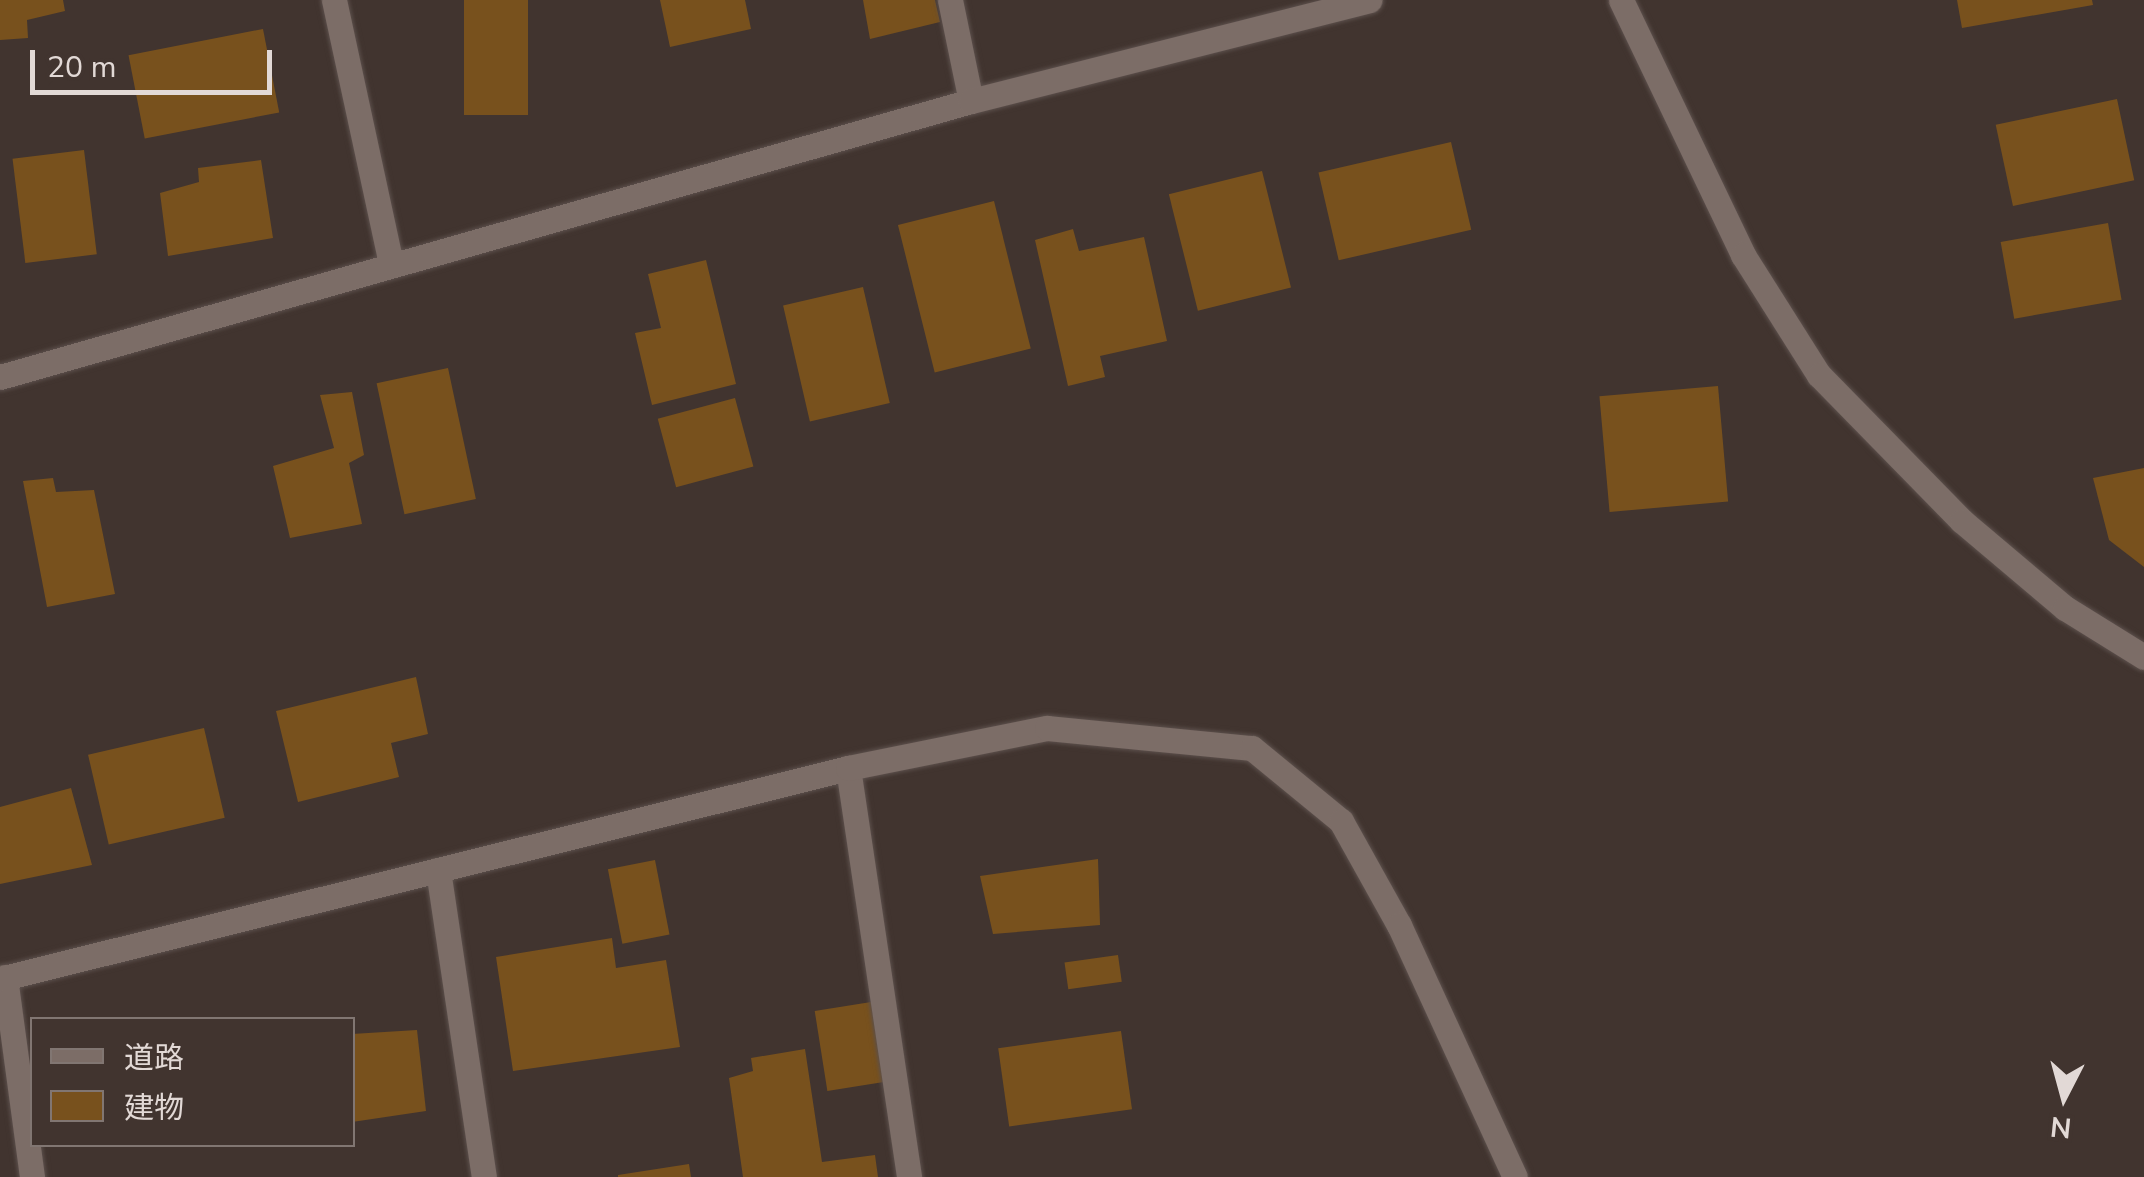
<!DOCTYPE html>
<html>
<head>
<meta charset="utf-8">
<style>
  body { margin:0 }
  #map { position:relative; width:2144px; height:1177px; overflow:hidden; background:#41342f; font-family:"Nunito Sans","Noto Sans JP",sans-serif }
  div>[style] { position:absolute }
  .building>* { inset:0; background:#78511d; transform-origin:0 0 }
  .roads { filter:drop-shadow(0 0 2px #5c504c) drop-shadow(0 0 2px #5c504c) }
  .minor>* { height:25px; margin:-12.5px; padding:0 12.5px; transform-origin:12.5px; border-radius:12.5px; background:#7c6d67 }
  span { translate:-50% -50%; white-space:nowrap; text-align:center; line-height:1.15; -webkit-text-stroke:8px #41342f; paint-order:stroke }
  .legend { position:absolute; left:30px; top:1017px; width:325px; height:130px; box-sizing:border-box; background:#41342f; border:2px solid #817672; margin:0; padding:12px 18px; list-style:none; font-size:30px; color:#e2d9d6 }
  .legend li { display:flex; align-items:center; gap:20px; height:50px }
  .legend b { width:50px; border:2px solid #817672 }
  .north { position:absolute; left:2014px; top:1047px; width:100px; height:100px; -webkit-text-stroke:8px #41342f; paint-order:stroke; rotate:186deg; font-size:28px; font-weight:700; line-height:40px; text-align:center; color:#e2d9d6 }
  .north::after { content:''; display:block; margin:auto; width:35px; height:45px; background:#e2d9d6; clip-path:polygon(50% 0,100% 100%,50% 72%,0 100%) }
  .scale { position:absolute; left:30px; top:50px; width:242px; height:45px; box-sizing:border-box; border:5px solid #e2d9d6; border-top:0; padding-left:12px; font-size:30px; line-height:35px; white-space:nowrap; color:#e2d9d6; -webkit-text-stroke:8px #41342f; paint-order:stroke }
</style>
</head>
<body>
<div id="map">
  <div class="building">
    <i style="clip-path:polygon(0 0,63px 0,65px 11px,27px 20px,28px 38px,0 40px)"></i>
    <i style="left:464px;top:0;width:64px;height:115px"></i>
    <i style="clip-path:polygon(660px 0,745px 0,751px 29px,670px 47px)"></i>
    <i style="clip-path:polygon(863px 0,935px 0,940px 22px,870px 39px)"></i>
    <i style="clip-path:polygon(1957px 0,2092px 0,2093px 5px,1962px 28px)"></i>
    <i style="left:263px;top:29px;width:85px;height:137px;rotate:79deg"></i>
    <i style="left:2117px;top:99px;width:83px;height:124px;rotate:78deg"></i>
    <i style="left:1451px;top:142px;width:90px;height:136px;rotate:77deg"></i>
    <i style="left:84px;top:150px;width:105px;height:72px;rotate:83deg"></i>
    <i style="clip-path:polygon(261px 160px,273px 238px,168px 256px,160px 193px,199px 182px,198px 168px)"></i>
    <i style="left:1262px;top:171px;width:120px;height:96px;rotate:76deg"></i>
    <i style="left:994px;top:201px;width:152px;height:99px;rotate:76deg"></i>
    <i style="left:2108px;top:223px;width:78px;height:109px;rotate:80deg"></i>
    <i style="clip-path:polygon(1073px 229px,1079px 251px,1144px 237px,1167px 341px,1100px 356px,1105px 377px,1068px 386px,1035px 240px)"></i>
    <i style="clip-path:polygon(706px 260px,736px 384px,652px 405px,635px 333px,661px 328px,648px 274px)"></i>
    <i style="left:863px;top:287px;width:119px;height:82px;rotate:77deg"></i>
    <i style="left:448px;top:368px;width:134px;height:73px;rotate:78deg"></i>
    <i style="left:1718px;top:386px;width:116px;height:119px;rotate:85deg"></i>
    <i style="clip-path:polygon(352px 392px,364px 455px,349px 463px,362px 524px,290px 538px,273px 466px,334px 448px,320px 395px)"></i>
    <i style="left:735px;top:398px;width:71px;height:80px;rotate:75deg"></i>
    <i style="clip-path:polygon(2144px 468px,2144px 567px,2109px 540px,2093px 478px)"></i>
    <i style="clip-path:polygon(53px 478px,56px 492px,94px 490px,115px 594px,47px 607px,23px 481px)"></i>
    <i style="clip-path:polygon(416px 677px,428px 734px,391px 743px,399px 777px,298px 802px,276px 711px)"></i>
    <i style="left:204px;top:728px;width:92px;height:119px;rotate:77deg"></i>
    <i style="clip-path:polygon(71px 788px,92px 865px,0 884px,0 807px)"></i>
    <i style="clip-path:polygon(1098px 859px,1100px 925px,993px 934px,980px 876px)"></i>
    <i style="left:655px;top:860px;width:76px;height:48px;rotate:79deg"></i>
    <i style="clip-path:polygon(612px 938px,616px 968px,666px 960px,680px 1047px,513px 1071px,496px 957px)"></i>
    <i style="left:1118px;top:955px;width:27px;height:54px;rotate:82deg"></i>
    <i style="left:871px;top:1002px;width:81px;height:57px;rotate:81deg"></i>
    <i style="clip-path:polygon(417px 1030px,426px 1111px,352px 1122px,352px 1034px)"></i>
    <i style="left:1121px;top:1031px;width:79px;height:124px;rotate:82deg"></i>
    <i style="clip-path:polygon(805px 1049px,822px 1162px,875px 1155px,878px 1177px,743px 1177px,729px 1078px,753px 1071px,751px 1058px)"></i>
    <i style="clip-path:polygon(689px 1164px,691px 1177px,618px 1177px,618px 1175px)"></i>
  </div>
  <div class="roads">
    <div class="minor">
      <i style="left:334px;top:0;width:270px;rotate:77.8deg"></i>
      <i style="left:950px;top:0;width:103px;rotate:78.3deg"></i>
      <i style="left:1621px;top:0;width:283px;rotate:64.4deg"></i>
      <i style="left:1743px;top:255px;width:142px;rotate:57.7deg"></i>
      <i style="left:1819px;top:375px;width:204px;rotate:45.6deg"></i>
      <i style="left:1962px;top:521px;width:135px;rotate:40.2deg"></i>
      <i style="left:2065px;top:608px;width:93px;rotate:31.8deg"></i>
      <i style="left:0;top:377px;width:1009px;rotate:-15.87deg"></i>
      <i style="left:971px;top:101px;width:411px;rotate:-14.2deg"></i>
      <i style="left:848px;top:768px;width:414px;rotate:81.5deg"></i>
      <i style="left:438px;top:870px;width:310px;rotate:81.5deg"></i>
      <i style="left:5px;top:977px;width:202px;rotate:82.3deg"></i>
      <i style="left:0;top:979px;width:874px;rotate:-13.97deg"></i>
      <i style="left:848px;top:768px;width:203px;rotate:-11.4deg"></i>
      <i style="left:1047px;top:728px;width:206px;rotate:5.6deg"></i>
      <i style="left:1252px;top:748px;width:115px;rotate:39.4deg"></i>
      <i style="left:1341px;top:821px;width:119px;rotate:60.9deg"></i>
      <i style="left:1399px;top:925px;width:277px;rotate:65.3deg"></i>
    </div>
  </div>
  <ul class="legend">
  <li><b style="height:12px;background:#7c6d67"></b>道路</li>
  <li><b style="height:28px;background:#78511d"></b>建物</li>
  </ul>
  <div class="north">N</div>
  <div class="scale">20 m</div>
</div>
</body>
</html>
